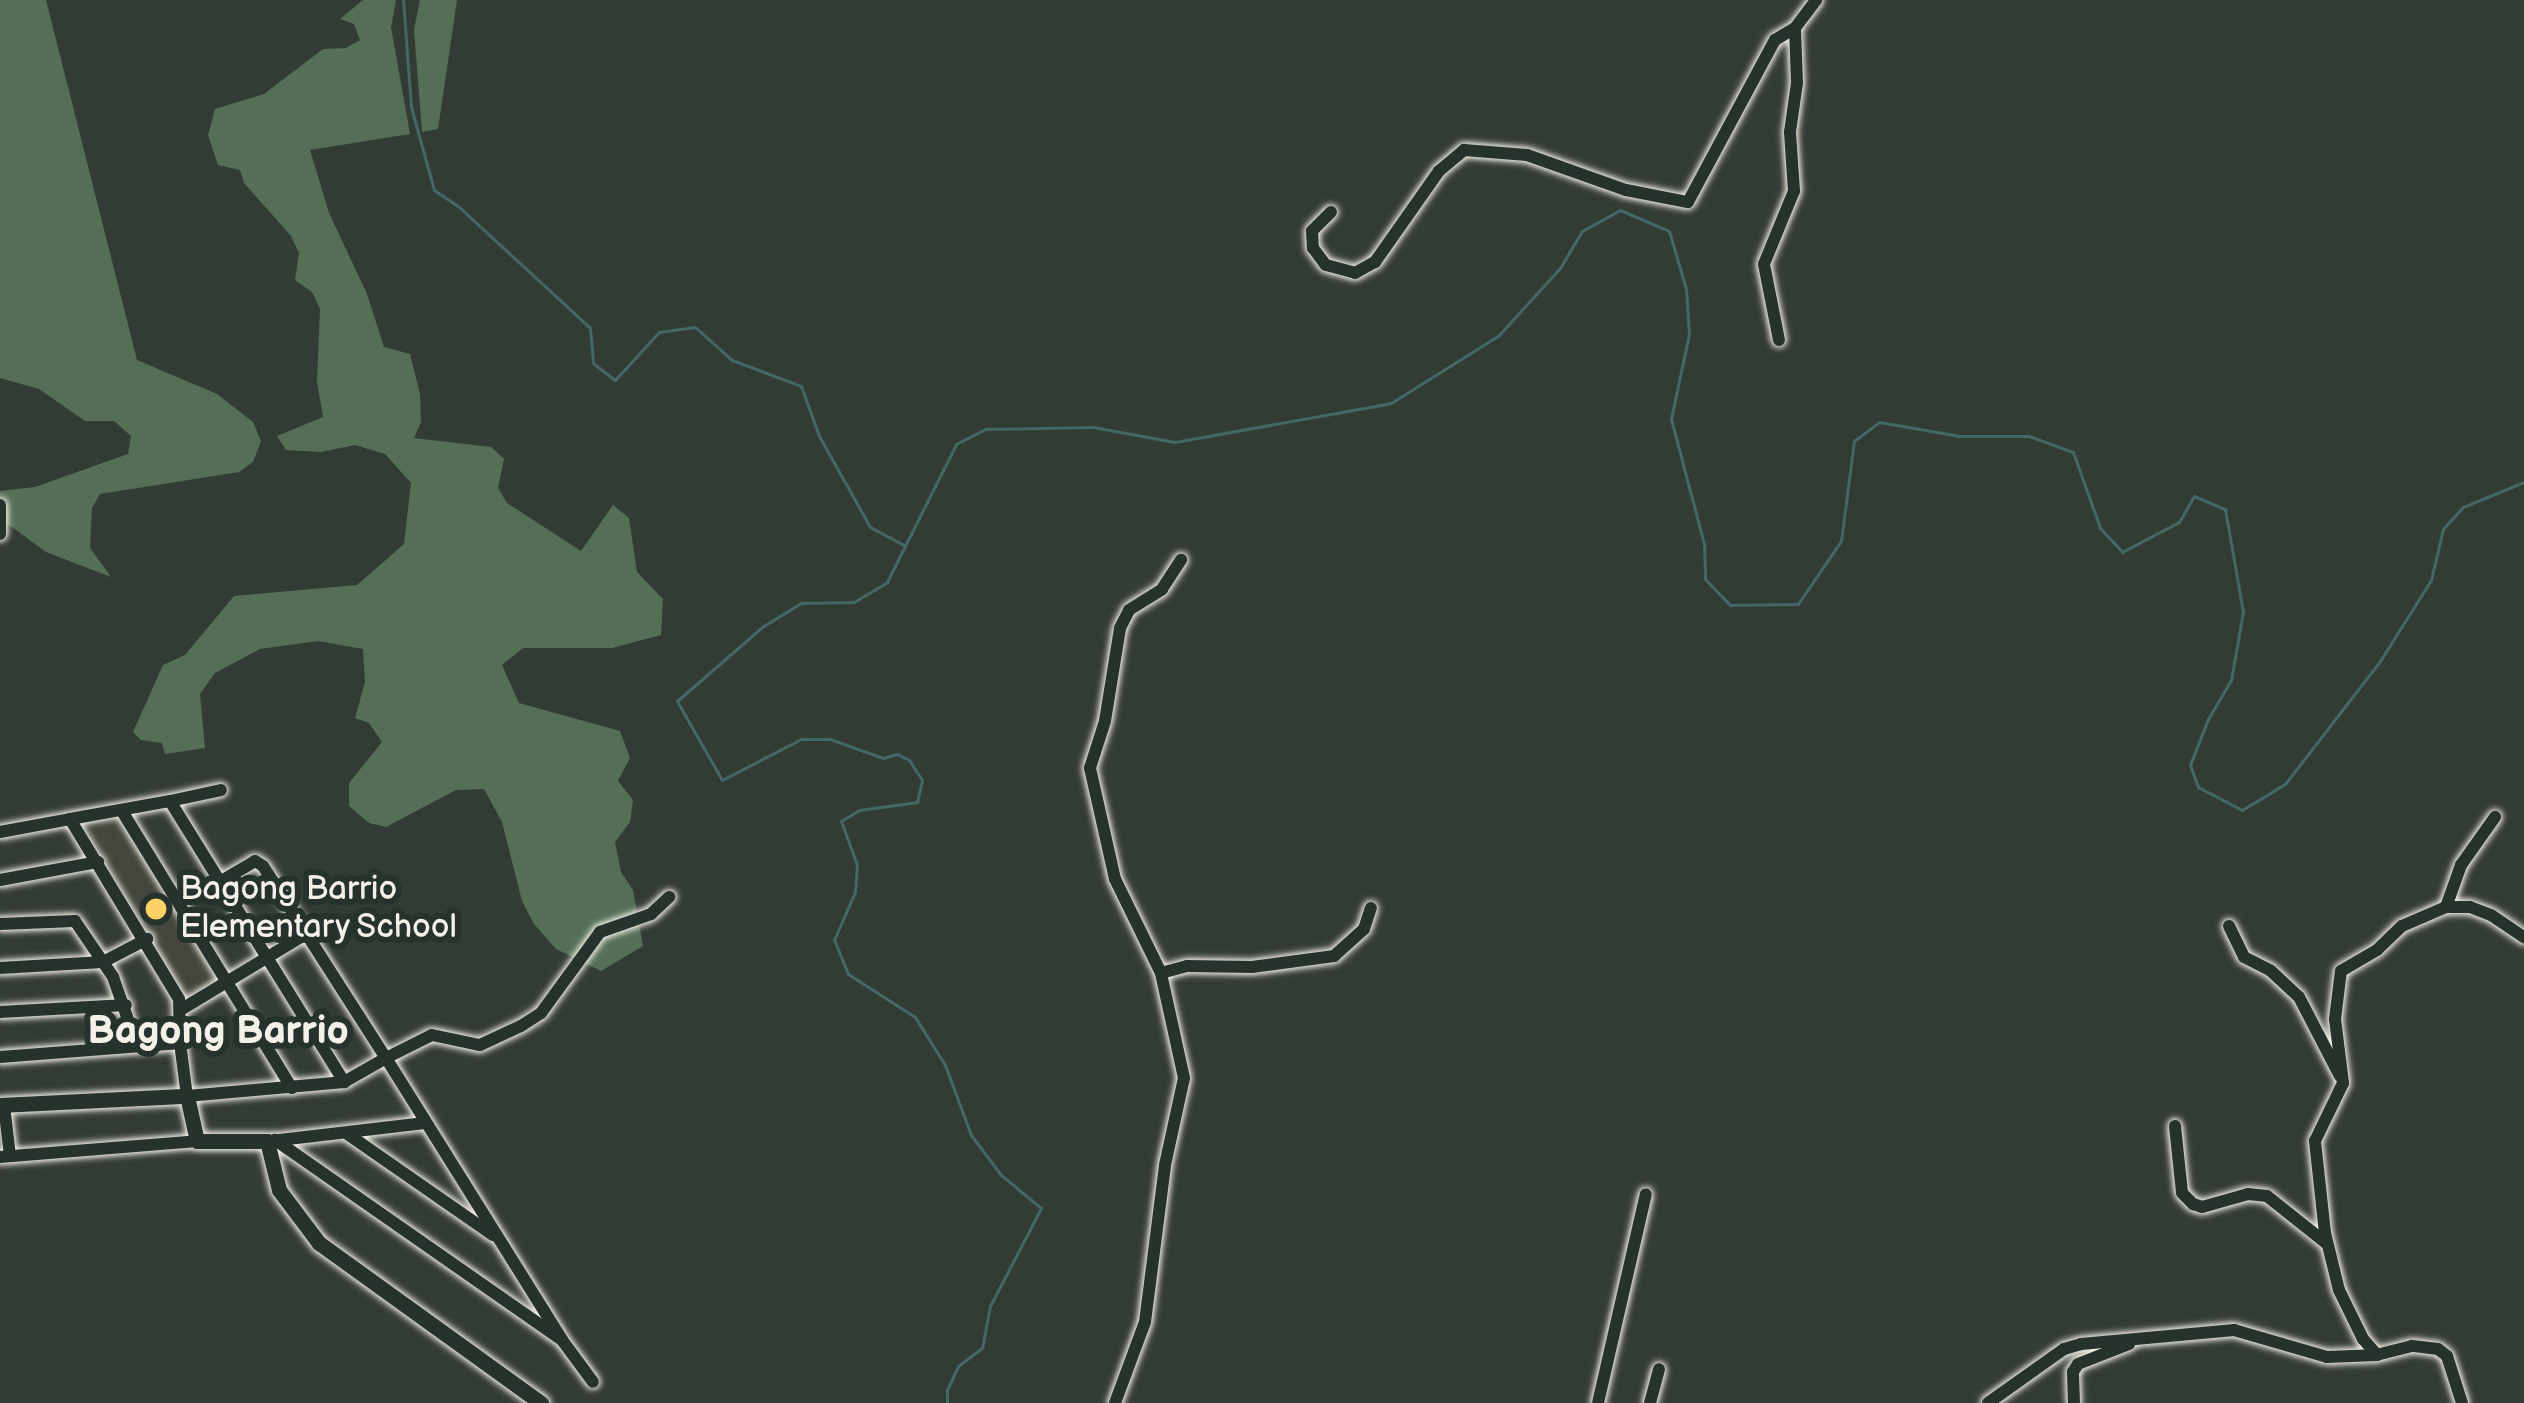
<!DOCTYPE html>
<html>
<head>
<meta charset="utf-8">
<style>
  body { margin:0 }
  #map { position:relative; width:2524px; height:1403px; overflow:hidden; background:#333c34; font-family:"Balsamiq Sans",sans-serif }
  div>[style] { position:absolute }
  .built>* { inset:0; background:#43463d }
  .green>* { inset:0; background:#546f56 }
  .stream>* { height:3px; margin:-1.5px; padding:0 1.5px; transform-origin:1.5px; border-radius:1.5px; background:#436867 }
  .roads { filter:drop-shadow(0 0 3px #f4f1e8) drop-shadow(0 0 3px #f4f1e8) }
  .minor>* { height:12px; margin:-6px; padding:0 6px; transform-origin:6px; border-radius:6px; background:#26332d }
  .tertiary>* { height:15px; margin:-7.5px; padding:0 7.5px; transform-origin:7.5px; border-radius:7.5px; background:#26332d }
  .dots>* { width:33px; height:33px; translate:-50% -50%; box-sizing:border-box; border:6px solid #26332d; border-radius:50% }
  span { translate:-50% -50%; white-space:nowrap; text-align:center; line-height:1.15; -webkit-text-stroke:12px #26332d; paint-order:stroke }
  .poi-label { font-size:33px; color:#f4f1e8 }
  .left { translate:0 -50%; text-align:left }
  .quarter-label { font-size:39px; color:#f4f1e8; font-weight:700 }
</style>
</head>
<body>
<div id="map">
  <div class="built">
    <i style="clip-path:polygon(124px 820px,223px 982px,186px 1000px,87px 827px)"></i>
  </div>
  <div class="green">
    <i style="clip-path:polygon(0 0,46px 0,137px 360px,217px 394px,253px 422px,261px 441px,253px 462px,239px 472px,100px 494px,92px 508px,90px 548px,111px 577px,46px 552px,9px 525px,0 526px,0 491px,35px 487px,128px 454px,131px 436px,114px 421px,85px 421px,39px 389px,0 378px)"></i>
    <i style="clip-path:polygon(363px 0,396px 0,391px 27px,410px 134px,310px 150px,329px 213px,367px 294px,384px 347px,410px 354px,420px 394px,421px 422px,414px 438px,491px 447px,504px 459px,498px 488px,507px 503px,581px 551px,613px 505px,629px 518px,637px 572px,663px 599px,661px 635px,612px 648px,523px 648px,502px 665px,519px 703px,620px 731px,630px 758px,618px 781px,633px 800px,630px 822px,615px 842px,621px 872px,633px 890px,643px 946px,601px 971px,556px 949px,534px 924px,522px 901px,502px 822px,484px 789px,456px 790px,386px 827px,369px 823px,349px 806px,349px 783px,382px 742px,369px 723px,355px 718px,365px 682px,363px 649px,318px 641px,260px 649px,215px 673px,200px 694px,205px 748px,165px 754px,162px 743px,141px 740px,133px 732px,163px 665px,185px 655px,234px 596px,357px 585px,404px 544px,411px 483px,385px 454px,355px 445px,321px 452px,286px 450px,277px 436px,323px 417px,317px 382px,320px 309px,312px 292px,295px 280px,299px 253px,291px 236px,244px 183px,240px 170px,218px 165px,208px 135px,215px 109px,264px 94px,323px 49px,346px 48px,360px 40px,354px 24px,340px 19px)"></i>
    <i style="clip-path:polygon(420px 0,457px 0,438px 129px,422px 132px,414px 30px)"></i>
  </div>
  <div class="stream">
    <i style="left:403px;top:0;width:107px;rotate:85.7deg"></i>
    <i style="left:411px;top:107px;width:86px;rotate:74.5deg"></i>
    <i style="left:434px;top:190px;width:30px;rotate:34deg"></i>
    <i style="left:459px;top:207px;width:178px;rotate:42.7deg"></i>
    <i style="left:590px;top:328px;width:35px;rotate:85deg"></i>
    <i style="left:593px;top:363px;width:28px;rotate:38deg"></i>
    <i style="left:615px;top:380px;width:65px;rotate:-47.5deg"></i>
    <i style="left:659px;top:332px;width:36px;rotate:-8deg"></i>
    <i style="left:695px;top:327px;width:50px;rotate:41.7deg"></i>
    <i style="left:732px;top:360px;width:74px;rotate:20.6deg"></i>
    <i style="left:801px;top:386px;width:53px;rotate:70.2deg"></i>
    <i style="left:819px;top:436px;width:104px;rotate:60.7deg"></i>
    <i style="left:870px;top:527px;width:38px;rotate:28deg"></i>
    <i style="left:947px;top:1403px;width:13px;rotate:-90deg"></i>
    <i style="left:947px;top:1390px;width:26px;rotate:-65deg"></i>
    <i style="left:958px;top:1366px;width:30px;rotate:-37deg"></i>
    <i style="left:982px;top:1348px;width:43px;rotate:-79.2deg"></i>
    <i style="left:990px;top:1306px;width:110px;rotate:-62.5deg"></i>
    <i style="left:1041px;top:1208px;width:52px;rotate:-140.5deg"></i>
    <i style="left:1001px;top:1175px;width:50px;rotate:-126.9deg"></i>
    <i style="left:971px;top:1135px;width:75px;rotate:-110.4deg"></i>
    <i style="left:945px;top:1065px;width:57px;rotate:-122deg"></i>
    <i style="left:915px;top:1017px;width:80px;rotate:-147.3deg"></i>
    <i style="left:848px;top:974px;width:37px;rotate:-112deg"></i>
    <i style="left:834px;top:940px;width:52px;rotate:-66.4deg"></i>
    <i style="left:855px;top:892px;width:27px;rotate:-86deg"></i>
    <i style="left:857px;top:865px;width:47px;rotate:-110deg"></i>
    <i style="left:841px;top:821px;width:21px;rotate:-31deg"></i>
    <i style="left:859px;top:810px;width:59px;rotate:-7.9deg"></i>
    <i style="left:917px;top:802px;width:23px;rotate:-77deg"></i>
    <i style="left:922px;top:780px;width:24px;rotate:-123deg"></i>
    <i style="left:909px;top:760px;width:13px;rotate:-153deg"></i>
    <i style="left:897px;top:754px;width:15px;rotate:164deg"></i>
    <i style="left:883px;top:758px;width:56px;rotate:-160.3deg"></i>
    <i style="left:830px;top:739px;width:29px;rotate:180deg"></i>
    <i style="left:801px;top:739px;width:89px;rotate:152.6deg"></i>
    <i style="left:722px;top:780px;width:91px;rotate:-119.7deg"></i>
    <i style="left:677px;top:701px;width:113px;rotate:-41deg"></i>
    <i style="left:762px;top:627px;width:46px;rotate:-31.6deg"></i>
    <i style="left:801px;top:603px;width:53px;rotate:-1.1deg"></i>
    <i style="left:854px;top:602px;width:39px;rotate:-31deg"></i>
    <i style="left:887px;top:582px;width:154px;rotate:-63.4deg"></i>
    <i style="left:956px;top:444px;width:33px;rotate:-27deg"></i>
    <i style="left:985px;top:429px;width:108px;rotate:-1.1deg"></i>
    <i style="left:1093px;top:427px;width:83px;rotate:10.4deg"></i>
    <i style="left:1175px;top:442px;width:219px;rotate:-10.2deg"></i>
    <i style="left:1391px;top:403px;width:126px;rotate:-32.1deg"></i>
    <i style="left:1498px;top:336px;width:92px;rotate:-47.6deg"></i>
    <i style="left:1560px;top:268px;width:43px;rotate:-59.3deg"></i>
    <i style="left:1582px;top:231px;width:43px;rotate:-28.9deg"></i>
    <i style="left:1620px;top:210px;width:53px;rotate:23.2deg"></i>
    <i style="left:1669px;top:231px;width:60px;rotate:73.7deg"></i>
    <i style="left:1686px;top:289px;width:45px;rotate:86.2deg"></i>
    <i style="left:1689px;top:334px;width:87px;rotate:102deg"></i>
    <i style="left:1671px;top:419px;width:129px;rotate:75.2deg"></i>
    <i style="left:1704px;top:544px;width:35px;rotate:88deg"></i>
    <i style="left:1705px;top:579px;width:36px;rotate:46deg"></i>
    <i style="left:1730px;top:605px;width:68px;rotate:-0.8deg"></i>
    <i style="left:1798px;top:604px;width:76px;rotate:-55.7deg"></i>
    <i style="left:1841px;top:541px;width:101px;rotate:-82.6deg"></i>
    <i style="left:1854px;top:441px;width:31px;rotate:-37deg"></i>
    <i style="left:1879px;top:422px;width:82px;rotate:9.8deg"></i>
    <i style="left:1960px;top:436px;width:69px"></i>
    <i style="left:2029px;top:436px;width:47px;rotate:20deg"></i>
    <i style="left:2073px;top:452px;width:81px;rotate:70.4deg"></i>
    <i style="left:2100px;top:528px;width:33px;rotate:47deg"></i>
    <i style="left:2122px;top:552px;width:64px;rotate:-27.8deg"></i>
    <i style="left:2179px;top:522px;width:30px;rotate:-60deg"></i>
    <i style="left:2194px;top:496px;width:34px;rotate:23deg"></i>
    <i style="left:2225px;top:509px;width:105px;rotate:80.1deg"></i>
    <i style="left:2243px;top:612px;width:69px;rotate:100deg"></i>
    <i style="left:2231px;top:680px;width:45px;rotate:120.5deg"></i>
    <i style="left:2208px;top:719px;width:49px;rotate:111.4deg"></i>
    <i style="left:2190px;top:765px;width:23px;rotate:70deg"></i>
    <i style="left:2198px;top:787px;width:50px;rotate:27.6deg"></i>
    <i style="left:2242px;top:810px;width:50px;rotate:-31.2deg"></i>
    <i style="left:2285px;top:784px;width:155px;rotate:-52.3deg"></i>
    <i style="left:2380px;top:661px;width:96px;rotate:-57.8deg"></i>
    <i style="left:2431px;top:580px;width:52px;rotate:-76.8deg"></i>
    <i style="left:2443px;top:529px;width:30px;rotate:-48deg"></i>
    <i style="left:2463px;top:507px;width:66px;rotate:-22.3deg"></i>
  </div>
  <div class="roads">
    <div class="minor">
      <i style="left:1331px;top:212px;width:27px;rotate:135deg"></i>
      <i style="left:1312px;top:231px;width:17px;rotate:87deg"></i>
      <i style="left:1313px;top:248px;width:21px;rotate:53deg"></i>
      <i style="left:1326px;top:265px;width:30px;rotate:15deg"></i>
      <i style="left:1355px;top:273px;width:23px;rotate:-29deg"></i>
      <i style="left:1375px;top:262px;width:111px;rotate:-54.9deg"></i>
      <i style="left:1439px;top:171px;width:33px;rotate:-40deg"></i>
      <i style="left:1464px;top:150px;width:63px;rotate:4.5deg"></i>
      <i style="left:1527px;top:155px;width:105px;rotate:19.5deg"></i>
      <i style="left:1626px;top:190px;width:63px;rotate:11deg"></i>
      <i style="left:1688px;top:202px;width:184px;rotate:-61.8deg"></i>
      <i style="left:1775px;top:40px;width:23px;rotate:-31deg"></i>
      <i style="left:1795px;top:28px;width:35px;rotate:-53deg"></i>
      <i style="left:1779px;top:340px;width:77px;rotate:-101.2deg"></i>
      <i style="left:1764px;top:264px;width:79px;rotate:-67.7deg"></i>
      <i style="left:1794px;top:191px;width:59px;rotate:-93.9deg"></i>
      <i style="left:1790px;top:132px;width:49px;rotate:-81.9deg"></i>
      <i style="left:1797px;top:83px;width:55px;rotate:-92.1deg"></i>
      <i style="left:0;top:505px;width:29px;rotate:90deg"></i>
      <i style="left:170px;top:801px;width:52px;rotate:-12.2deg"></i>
      <i style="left:122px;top:811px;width:325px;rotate:58.5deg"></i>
      <i style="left:70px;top:819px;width:102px;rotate:-10.2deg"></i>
      <i style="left:170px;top:801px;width:331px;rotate:58.2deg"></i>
      <i style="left:0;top:832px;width:71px;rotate:-10.5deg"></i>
      <i style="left:70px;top:819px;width:210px;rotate:58.8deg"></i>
      <i style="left:179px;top:999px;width:44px;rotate:88.7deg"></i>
      <i style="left:0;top:880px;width:100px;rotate:-10.4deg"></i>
      <i style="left:218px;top:883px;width:43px;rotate:-30.7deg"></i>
      <i style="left:255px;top:861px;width:9px;rotate:32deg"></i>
      <i style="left:263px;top:866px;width:228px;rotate:57.4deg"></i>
      <i style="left:386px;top:1058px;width:51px;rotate:-26.6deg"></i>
      <i style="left:432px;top:1035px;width:49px;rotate:11.8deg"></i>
      <i style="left:480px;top:1045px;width:45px;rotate:-24.9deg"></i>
      <i style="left:521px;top:1026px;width:24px;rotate:-33deg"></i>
      <i style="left:541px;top:1013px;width:100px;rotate:-53.9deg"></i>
      <i style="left:600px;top:932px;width:54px;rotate:-19.4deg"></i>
      <i style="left:651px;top:914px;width:25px;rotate:-43deg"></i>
      <i style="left:2446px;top:907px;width:45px;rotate:-70.3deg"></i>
      <i style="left:2461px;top:865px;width:59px;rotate:-54.7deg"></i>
      <i style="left:0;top:924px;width:75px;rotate:-2.3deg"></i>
      <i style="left:75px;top:921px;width:68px;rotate:55.8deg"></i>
      <i style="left:113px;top:977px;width:72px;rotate:70.6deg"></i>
      <i style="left:2229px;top:926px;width:34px;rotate:64deg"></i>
      <i style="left:2244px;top:957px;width:30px;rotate:27deg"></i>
      <i style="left:2271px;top:971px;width:38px;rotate:43deg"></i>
      <i style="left:2299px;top:997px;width:89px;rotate:62.6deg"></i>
      <i style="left:0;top:968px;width:103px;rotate:-3.3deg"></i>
      <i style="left:103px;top:962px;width:50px;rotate:-27.6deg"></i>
      <i style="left:1161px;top:973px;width:27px;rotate:-15deg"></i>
      <i style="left:1187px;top:966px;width:65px;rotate:0.9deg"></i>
      <i style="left:1252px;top:967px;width:83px;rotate:-7.6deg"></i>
      <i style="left:1334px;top:956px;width:40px;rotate:-42deg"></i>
      <i style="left:1364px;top:929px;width:22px;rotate:-72deg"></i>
      <i style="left:182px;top:1009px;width:145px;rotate:-31.2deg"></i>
      <i style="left:0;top:1012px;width:126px;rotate:-3.2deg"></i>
      <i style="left:0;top:1057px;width:181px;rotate:-4.4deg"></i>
      <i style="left:180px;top:1043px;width:53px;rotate:82.5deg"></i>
      <i style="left:187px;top:1096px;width:158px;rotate:-5.1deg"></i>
      <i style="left:344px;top:1082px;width:48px;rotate:-29.7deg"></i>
      <i style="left:386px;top:1058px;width:332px;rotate:58deg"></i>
      <i style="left:562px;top:1340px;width:350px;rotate:-145.1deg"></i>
      <i style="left:4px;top:1105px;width:51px;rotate:83.3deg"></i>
      <i style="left:2175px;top:1126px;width:67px;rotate:84deg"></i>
      <i style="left:2182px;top:1193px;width:16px;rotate:45deg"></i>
      <i style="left:2193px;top:1204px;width:9px;rotate:18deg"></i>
      <i style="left:2202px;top:1207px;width:48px;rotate:-15.8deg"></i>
      <i style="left:2248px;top:1194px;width:19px;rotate:6deg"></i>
      <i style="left:2267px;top:1196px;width:75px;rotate:38.5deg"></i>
      <i style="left:346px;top:1133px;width:179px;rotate:34.8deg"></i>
      <i style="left:271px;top:1141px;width:155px;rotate:-6.7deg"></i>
      <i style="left:0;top:1157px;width:198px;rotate:-4.6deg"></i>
      <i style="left:562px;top:1340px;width:52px;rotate:53.6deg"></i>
      <i style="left:1115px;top:1403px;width:86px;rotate:-69.7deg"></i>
      <i style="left:1145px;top:1322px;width:158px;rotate:-82.7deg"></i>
      <i style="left:1165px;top:1165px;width:89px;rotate:-77.7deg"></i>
      <i style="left:1184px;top:1078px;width:107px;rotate:-102.4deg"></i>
      <i style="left:1161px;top:973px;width:105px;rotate:-116.1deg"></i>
      <i style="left:1115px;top:879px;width:114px;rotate:-102.7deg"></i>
      <i style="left:1090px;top:768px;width:49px;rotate:-72.3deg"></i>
      <i style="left:1105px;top:721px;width:94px;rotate:-80.8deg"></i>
      <i style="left:1120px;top:628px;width:20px;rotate:-63deg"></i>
      <i style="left:1129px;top:610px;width:39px;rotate:-32deg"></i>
      <i style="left:1162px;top:589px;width:35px;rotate:-57deg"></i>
      <i style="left:1598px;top:1403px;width:214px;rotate:-77.1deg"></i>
      <i style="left:1650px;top:1403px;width:35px;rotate:-75deg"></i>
      <i style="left:1988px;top:1403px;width:93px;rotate:-35.4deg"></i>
      <i style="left:2064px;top:1349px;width:18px;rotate:-16deg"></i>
      <i style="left:2081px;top:1344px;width:154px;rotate:-5.2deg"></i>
      <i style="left:2234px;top:1330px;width:97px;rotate:16.2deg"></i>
      <i style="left:2327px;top:1357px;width:50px;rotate:-2.3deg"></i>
      <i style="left:2074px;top:1403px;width:31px;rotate:-92deg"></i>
      <i style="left:2073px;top:1372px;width:9px;rotate:-58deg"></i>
      <i style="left:2078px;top:1364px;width:55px;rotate:-21.4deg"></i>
      <i style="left:2462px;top:1403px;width:49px;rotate:-107.7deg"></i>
      <i style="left:2447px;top:1356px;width:11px;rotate:-142deg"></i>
      <i style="left:2438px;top:1349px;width:26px;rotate:-173deg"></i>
      <i style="left:2412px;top:1346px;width:36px;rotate:166deg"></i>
      <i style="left:2377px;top:1355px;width:21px;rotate:-131deg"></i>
      <i style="left:2363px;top:1339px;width:55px;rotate:-116.1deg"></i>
      <i style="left:2339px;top:1290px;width:59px;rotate:-103.8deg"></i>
      <i style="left:2325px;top:1233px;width:93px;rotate:-96.2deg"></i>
      <i style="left:2315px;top:1141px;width:64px;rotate:-64.2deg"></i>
      <i style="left:2343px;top:1083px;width:64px;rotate:-97.1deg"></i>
      <i style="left:2335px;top:1019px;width:48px;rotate:-82.9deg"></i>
      <i style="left:2341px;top:971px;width:42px;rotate:-30.3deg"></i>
      <i style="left:2377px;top:950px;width:35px;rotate:-44deg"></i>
      <i style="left:2402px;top:926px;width:48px;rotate:-23.4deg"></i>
      <i style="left:2446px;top:907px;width:24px"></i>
      <i style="left:2470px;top:907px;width:22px;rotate:21deg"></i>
      <i style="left:2491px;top:915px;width:40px;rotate:34deg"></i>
    </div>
    <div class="tertiary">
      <i style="left:0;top:1105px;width:187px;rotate:-2.8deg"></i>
      <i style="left:187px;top:1096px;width:46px;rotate:77.5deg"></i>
      <i style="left:197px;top:1141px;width:70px"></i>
      <i style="left:267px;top:1141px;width:50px;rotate:76.2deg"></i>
      <i style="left:279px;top:1190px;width:66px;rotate:53deg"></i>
      <i style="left:319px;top:1243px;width:274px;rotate:35.8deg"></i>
    </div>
  </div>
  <div class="dots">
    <i style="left:156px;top:909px;background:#ffd166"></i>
  </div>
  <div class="poi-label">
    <span class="left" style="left:180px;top:909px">Bagong Barrio<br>Elementary School</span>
  </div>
  <div class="quarter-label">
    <span style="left:218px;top:1032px">Bagong Barrio</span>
  </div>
</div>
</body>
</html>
